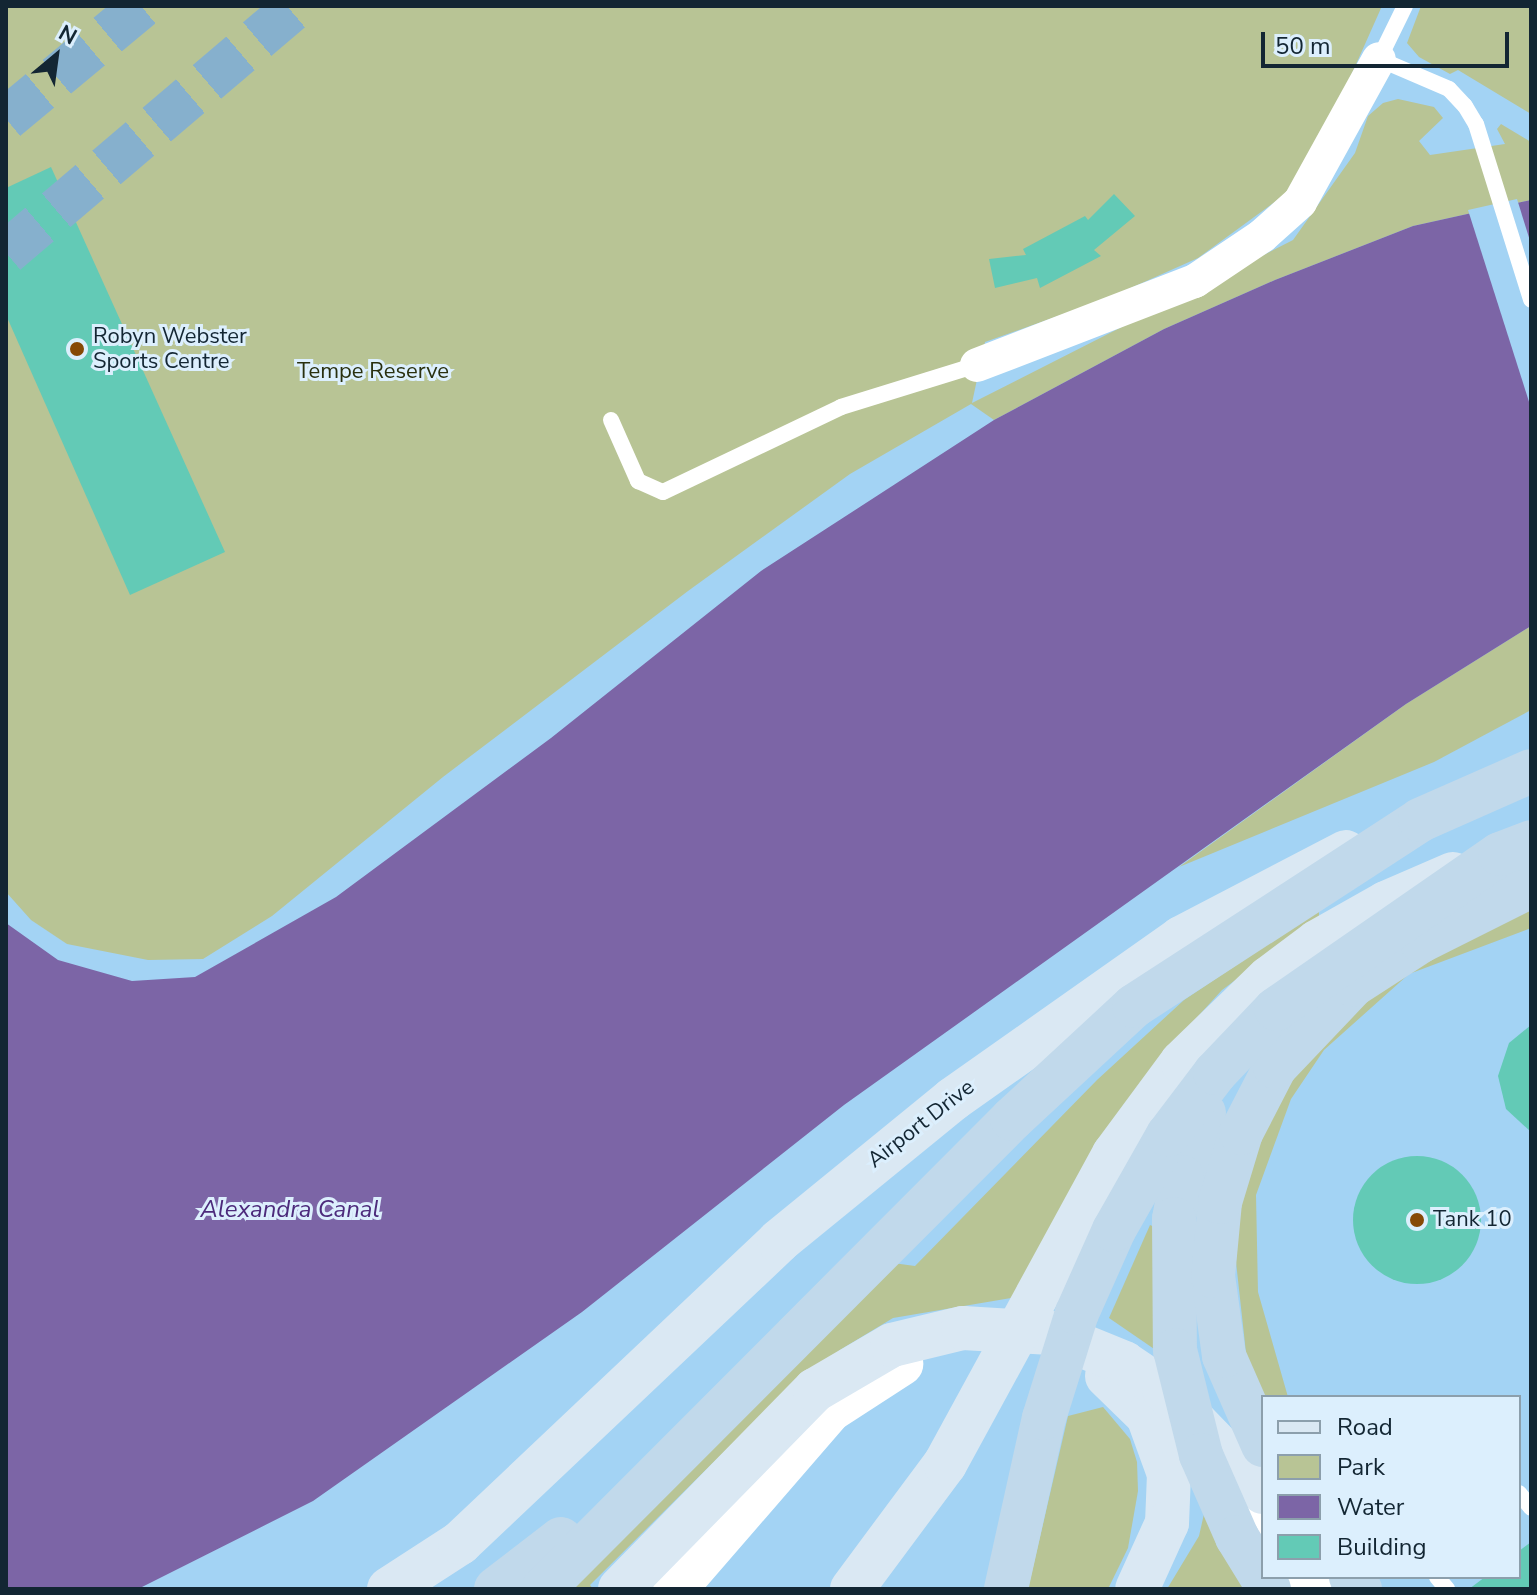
<!DOCTYPE html>
<html>
<head>
<meta charset="utf-8">
<style>
  body { margin:0 }
  #map { position:relative; width:1537px; height:1595px; overflow:hidden; background:#a3d3f4; font-family:"Nunito Sans",sans-serif }
  div>[style] { position:absolute }
  .green>* { inset:0; background:#b8c495 }
  .water>* { inset:0; background:#7c65a6 }
  .pier>* { inset:0; background:#a3d3f4 }
  .building>* { inset:0; background:#63cab6 }
  .round { border-radius:50% }
  .highway-tunnel>* { height:44px; margin-top:-22px; transform-origin:0; background:repeating-linear-gradient(90deg,#86b0cd 0 44px,transparent 0 66px) }
  .lane>* { height:16px; margin:-8px; padding:0 8px; transform-origin:8px; border-radius:8px; background:#fff }
  .street>* { height:34px; margin:-17px; padding:0 17px; transform-origin:17px; border-radius:17px; background:#fff }
  .secondary>* { height:44px; margin:-22px; padding:0 22px; transform-origin:22px; border-radius:22px; background:#fff }
  .primary>* { height:44px; margin:-22px; padding:0 22px; transform-origin:22px; border-radius:22px; background:#dae8f3 }
  .highway>* { height:44px; margin:-22px; padding:0 22px; transform-origin:22px; border-radius:22px; background:#c1d9eb }
  .dots>* { width:22px; height:22px; translate:-50% -50%; box-sizing:border-box; border:4px solid #dceffd; border-radius:50% }
  span { translate:-50% -50%; white-space:nowrap; text-align:center; line-height:1.15; -webkit-text-stroke:6px #dceffd; paint-order:stroke }
  .poi-label { font-size:22px; color:#132633 }
  .left { translate:0 -50%; text-align:left }
  .park-label { font-size:22px; color:#29300f }
  .street-label { font-size:22px; color:#132633 }
  .water-label { font-size:24px; color:#4c2a7b; font-style:italic }
  .frame { position:absolute; inset:0; border:8px solid #132633; pointer-events:none }
  .legend { position:absolute; left:1261px; top:1395px; width:260px; height:184px; box-sizing:border-box; background:#dceffd; border:2px solid #8c9fac; margin:0; padding:10px 14px; list-style:none; font-size:24px; color:#132633 }
  .legend li { display:flex; align-items:center; gap:16px; height:40px }
  .legend b { width:40px; border:2px solid #8c9fac }
  .north { position:absolute; left:16px; top:16px; width:80px; height:80px; -webkit-text-stroke:6px #dceffd; paint-order:stroke; rotate:29deg; font-size:22px; font-weight:700; line-height:32px; text-align:center; color:#132633 }
  .north::after { content:''; display:block; margin:auto; width:28px; height:36px; background:#132633; clip-path:polygon(50% 0,100% 100%,50% 72%,0 100%) }
  .scale { position:absolute; left:1261px; top:32px; width:248px; height:36px; box-sizing:border-box; border:4px solid #132633; border-top:0; padding-left:10px; font-size:24px; line-height:28px; white-space:nowrap; color:#132633; -webkit-text-stroke:6px #dceffd; paint-order:stroke }
</style>
</head>
<body>
<div id="map">
  <div class="green">
    <i style="clip-path:polygon(6px 6px,1382px 6px,1341px 98px,1290px 191px,1198px 258px,1106px 299px,985px 342px,972px 403px,1293px 240px,1355px 153px,1368px 116px,1383px 103px,1398px 99px,1434px 107px,1443px 118px,1419px 141px,1430px 155px,1505px 144px,1497px 129px,1501px 124px,1531px 142px,1531px 200px,1413px 226px,1275px 280px,1164px 329px,994px 420px,971px 404px,850px 474px,688px 591px,443px 777px,272px 916px,203px 959px,148px 960px,67px 944px,31px 920px,6px 892px)"></i>
    <i style="clip-path:polygon(1421px 6px,1531px 6px,1531px 114px,1458px 70px,1450px 74px,1419px 57px,1407px 43px)"></i>
    <i style="clip-path:polygon(1531px 626px,1531px 710px,1434px 762px,1179px 867px,1406px 704px)"></i>
    <i style="clip-path:polygon(1531px 907px,1531px 928px,1409px 974px,1324px 1050px,1291px 1099px,1256px 1195px,1258px 1292px,1288px 1397px,1263px 1397px,1247px 1362px,1236px 1262px,1239px 1212px,1259px 1143px,1284px 1087px,1317px 1046px,1400px 971px)"></i>
    <i style="clip-path:polygon(1319px 910px,1319px 918px,1222px 990px,1182px 1034px,1011px 1298px,893px 1318px,840px 1350px,775px 1401px,590px 1585px,593px 1589px,568px 1589px,893px 1263px,915px 1266px,1097px 1080px,1184px 1000px)"></i>
    <i style="clip-path:polygon(1150px 1225px,1159px 1229px,1160px 1353px,1109px 1318px)"></i>
    <i style="clip-path:polygon(1103px 1407px,1130px 1439px,1137px 1462px,1138px 1491px,1128px 1548px,1108px 1589px,1028px 1589px,1068px 1416px)"></i>
    <i style="clip-path:polygon(1206px 1505px,1253px 1589px,1167px 1589px,1199px 1536px)"></i>
  </div>
  <div class="water">
    <i style="clip-path:polygon(1531px 200px,1531px 626px,1406px 704px,844px 1105px,582px 1312px,313px 1501px,138px 1589px,6px 1589px,6px 923px,58px 960px,132px 981px,195px 977px,336px 897px,551px 738px,761px 571px,994px 420px,1164px 329px,1275px 280px,1413px 226px)"></i>
  </div>
  <div class="pier">
    <i style="clip-path:polygon(1517px 199px,1531px 244px,1531px 408px,1468px 210px)"></i>
  </div>
  <div class="building">
    <i style="clip-path:polygon(51px 167px,225px 552px,130px 595px,6px 315px,6px 188px)"></i>
    <i style="clip-path:polygon(1114px 194px,1135px 216px,1094px 250px,1101px 256px,1040px 288px,1037px 278px,995px 288px,989px 259px,1026px 255px,1023px 249px,1085px 216px,1088px 220px)"></i>
    <i style="clip-path:polygon(1531px 1025px,1531px 1132px,1506px 1109px,1498px 1076px,1509px 1043px)"></i>
    <i class="round" style="left:1353px;top:1156px;width:128px;height:128px"></i>
    <i style="clip-path:polygon(1531px 1542px,1531px 1589px,1469px 1589px,1485px 1577px,1519px 1577px,1519px 1551px)"></i>
  </div>
  <div class="highway-tunnel">
    <i style="left:6px;top:119px;width:177px;rotate:-39.7deg"></i>
    <i style="left:6px;top:253px;width:381px;rotate:-40.4deg"></i>
  </div>
  <div class="lane">
    <i style="left:1405px;top:6px;width:59px;rotate:116.1deg"></i>
    <i style="left:1379px;top:59px;width:76px;rotate:23.2deg"></i>
    <i style="left:1449px;top:89px;width:23px;rotate:47deg"></i>
    <i style="left:1465px;top:106px;width:21px;rotate:59deg"></i>
    <i style="left:1476px;top:124px;width:184px;rotate:72.6deg"></i>
    <i style="left:611px;top:420px;width:67px;rotate:66.1deg"></i>
    <i style="left:638px;top:481px;width:27px;rotate:24deg"></i>
    <i style="left:663px;top:492px;width:197px;rotate:-25.5deg"></i>
    <i style="left:841px;top:407px;width:142px;rotate:-17.2deg"></i>
    <i style="left:1519px;top:1493px;width:19px;rotate:51deg"></i>
    <i style="left:1437px;top:1577px;width:16px;rotate:50deg"></i>
  </div>
  <div class="street">
    <i style="left:977px;top:365px;width:234px;rotate:-21.1deg"></i>
    <i style="left:1195px;top:281px;width:81px;rotate:-33.9deg"></i>
    <i style="left:1262px;top:236px;width:51px;rotate:-41.8deg"></i>
    <i style="left:1300px;top:202px;width:163px;rotate:-61.1deg"></i>
  </div>
  <div class="secondary">
    <i style="left:1221px;top:1466px;width:69px;rotate:52.6deg"></i>
    <i style="left:1306px;top:1577px;width:16px;rotate:50deg"></i>
    <i style="left:675px;top:1589px;width:237px;rotate:-49.1deg"></i>
    <i style="left:830px;top:1410px;width:85px;rotate:-32.9deg"></i>
  </div>
  <div class="primary">
    <i style="left:1107px;top:1376px;width:57px;rotate:44.3deg"></i>
    <i style="left:1148px;top:1416px;width:62px;rotate:70.1deg"></i>
    <i style="left:1169px;top:1474px;width:49px;rotate:92.3deg"></i>
    <i style="left:1167px;top:1523px;width:72px;rotate:114.4deg"></i>
    <i style="left:389px;top:1589px;width:85px;rotate:-32.9deg"></i>
    <i style="left:460px;top:1543px;width:439px;rotate:-43.4deg"></i>
    <i style="left:779px;top:1241px;width:225px;rotate:-39.2deg"></i>
    <i style="left:953px;top:1099px;width:279px;rotate:-35.2deg"></i>
    <i style="left:1181px;top:938px;width:186px;rotate:-27.5deg"></i>
    <i style="left:620px;top:1589px;width:279px;rotate:-45.6deg"></i>
    <i style="left:815px;top:1390px;width:89px;rotate:-30.3deg"></i>
    <i style="left:892px;top:1345px;width:73px;rotate:-13.5deg"></i>
    <i style="left:963px;top:1328px;width:88px;rotate:3.3deg"></i>
    <i style="left:1051px;top:1333px;width:79px;rotate:22.3deg"></i>
    <i style="left:1124px;top:1363px;width:48px;rotate:34deg"></i>
    <i style="left:1164px;top:1390px;width:142px;rotate:45.9deg"></i>
    <i style="left:852px;top:1589px;width:156px;rotate:-53.4deg"></i>
    <i style="left:945px;top:1464px;width:353px;rotate:-61.4deg"></i>
    <i style="left:1114px;top:1154px;width:114px;rotate:-53.5deg"></i>
    <i style="left:1182px;top:1062px;width:121px;rotate:-44deg"></i>
    <i style="left:1269px;top:978px;width:60px;rotate:-36.9deg"></i>
    <i style="left:1317px;top:942px;width:79px;rotate:-29.5deg"></i>
    <i style="left:1386px;top:903px;width:73px;rotate:-23.4deg"></i>
  </div>
  <div class="highway">
    <i style="left:1204px;top:1113px;width:68px;rotate:109deg"></i>
    <i style="left:1182px;top:1177px;width:43px;rotate:100.8deg"></i>
    <i style="left:1174px;top:1219px;width:131px;rotate:89.6deg"></i>
    <i style="left:1175px;top:1350px;width:108px;rotate:76.1deg"></i>
    <i style="left:1201px;top:1455px;width:90px;rotate:66.3deg"></i>
    <i style="left:1237px;top:1537px;width:61px;rotate:58.4deg"></i>
    <i style="left:1263px;top:1445px;width:97px;rotate:-113.7deg"></i>
    <i style="left:1224px;top:1356px;width:81px;rotate:-97.8deg"></i>
    <i style="left:1213px;top:1276px;width:74px;rotate:-84.6deg"></i>
    <i style="left:1220px;top:1202px;width:72px;rotate:-73.1deg"></i>
    <i style="left:1241px;top:1133px;width:74px;rotate:-62.7deg"></i>
    <i style="left:1275px;top:1067px;width:113px;rotate:-46.4deg"></i>
    <i style="left:1353px;top:985px;width:81px;rotate:-32.9deg"></i>
    <i style="left:1421px;top:941px;width:123px;rotate:-26.6deg"></i>
    <i style="left:1351px;top:1577px;width:15px;rotate:53deg"></i>
    <i style="left:496px;top:1589px;width:82px;rotate:-37.6deg"></i>
    <i style="left:543px;top:1589px;width:664px;rotate:-45.06deg"></i>
    <i style="left:1012px;top:1119px;width:166px;rotate:-42.8deg"></i>
    <i style="left:1134px;top:1006px;width:341px;rotate:-33deg"></i>
    <i style="left:1420px;top:820px;width:121px;rotate:-23.8deg"></i>
    <i style="left:1006px;top:1589px;width:175px;rotate:-77.5deg"></i>
    <i style="left:1044px;top:1418px;width:110px;rotate:-72.6deg"></i>
    <i style="left:1077px;top:1313px;width:91px;rotate:-66deg"></i>
    <i style="left:1114px;top:1230px;width:109px;rotate:-60.4deg"></i>
    <i style="left:1168px;top:1135px;width:78px;rotate:-52.8deg"></i>
    <i style="left:1215px;top:1073px;width:88px;rotate:-46.4deg"></i>
    <i style="left:1276px;top:1009px;width:272px;rotate:-34.7deg"></i>
    <i style="left:1500px;top:854px;width:33px;rotate:-21deg"></i>
  </div>
  <div class="dots">
    <i style="left:77px;top:349px;background:#864906"></i>
    <i style="left:1417px;top:1220px;background:#864906"></i>
  </div>
  <div class="poi-label">
    <span class="left" style="left:93px;top:349px">Robyn Webster<br>Sports Centre</span>
    <span class="left" style="left:1433px;top:1220px">Tank 10</span>
  </div>
  <div class="park-label">
    <span style="left:373px;top:372px">Tempe Reserve</span>
  </div>
  <div class="street-label">
    <span style="left:921px;top:1124px;rotate:-38deg">Airport Drive</span>
  </div>
  <div class="water-label">
    <span style="left:290px;top:1210px">Alexandra Canal</span>
  </div>
  <div class="frame"></div>
  <ul class="legend">
  <li><b style="height:10px;background:#dae8f3"></b>Road</li>
  <li><b style="height:22px;background:#b8c495"></b>Park</li>
  <li><b style="height:22px;background:#7c65a6"></b>Water</li>
  <li><b style="height:22px;background:#63cab6"></b>Building</li>
  </ul>
  <div class="north">N</div>
  <div class="scale">50 m</div>
</div>
</body>
</html>
